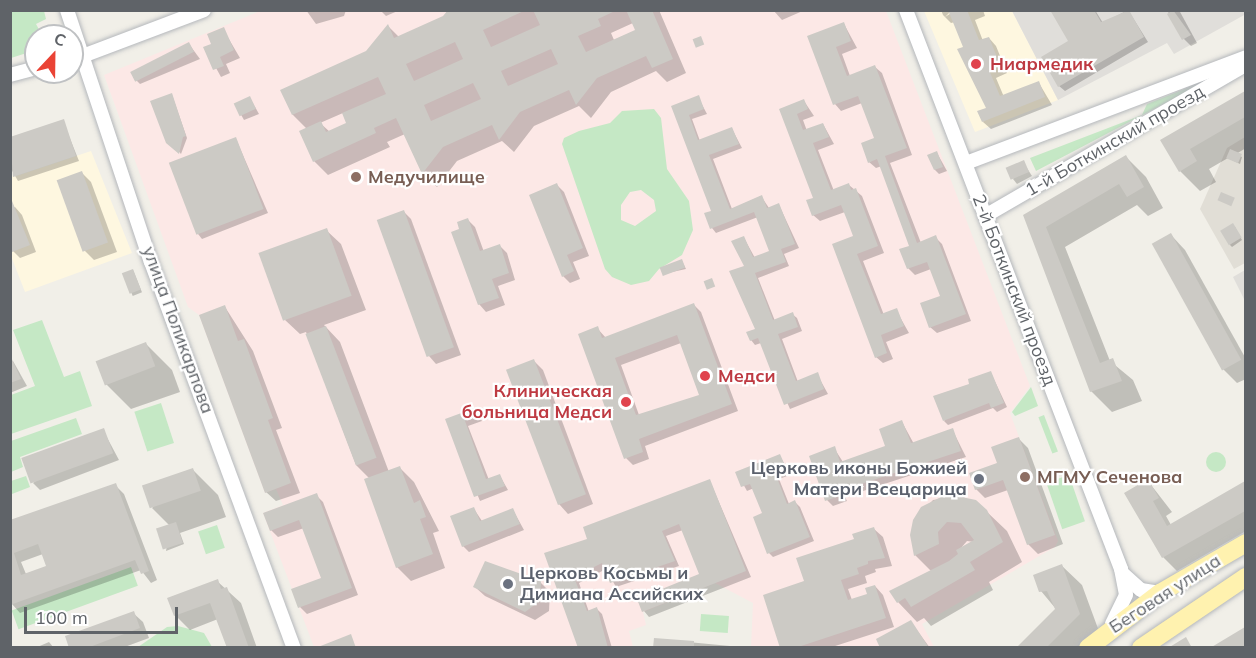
<!DOCTYPE html>
<html>
<head>
<meta charset="utf-8">
<style>
  body { margin:0 }
  #map { position:relative; width:1256px; height:658px; overflow:hidden; background:#f1efe8; font-family:Mulish,sans-serif }
  div>[style] { position:absolute }
  .commercial>* { inset:0; background:#fef7e0 }
  .industrial>* { inset:0; background:#e0deda }
  .education>* { inset:0; background:#e1ded6 }
  .medical>* { inset:0; background:#fce8e6 }
  .green>* { inset:0; background:#c5e8c5; transform-origin:0 0 }
  .round { border-radius:50% }
  .shadow>* { inset:0; background:#0003; transform-origin:0 0 }
  .building>* { inset:0; background:#cccac5; transform-origin:0 0 }
  .roads { filter:drop-shadow(0 0 2px #b5b8bc) drop-shadow(0 0 2px #b5b8bc) }
  .minor>* { height:14px; margin:-7px; padding:0 7px; transform-origin:7px; border-radius:7px; background:#fff }
  .major>* { height:18px; margin:-9px; padding:0 9px; transform-origin:9px; border-radius:9px; background:#fff2af }
  .dots>* { width:16px; height:16px; translate:-50% -50%; box-sizing:border-box; border:3px solid #fff; border-radius:50% }
  span { translate:-50% -50%; white-space:nowrap; text-align:center; line-height:1.15; -webkit-text-stroke:4.5px #fff; paint-order:stroke }
  .health-label { font-size:18px; color:#be3a42; font-weight:700 }
  .left { translate:0 -50%; text-align:left }
  .right { translate:-100% -50%; text-align:right }
  .street-label { font-size:18px; color:#5f6368 }
  .education-label { font-size:18px; color:#785e54; font-weight:700 }
  .worship-label { font-size:18px; color:#5b616d; font-weight:700 }
  .frame { position:absolute; inset:0; border:12px solid #5f6368; pointer-events:none }
  .north { position:absolute; left:24px; top:24px; width:60px; height:60px; box-sizing:border-box; background:#fff; border:2px solid #bfc1c3; border-radius:50%; rotate:22deg; font-size:16px; font-weight:700; line-height:24px; text-align:center; color:#5f6368 }
  .north::after { content:''; display:block; margin:auto; width:21px; height:27px; background:#ea4335; clip-path:polygon(50% 0,100% 100%,50% 72%,0 100%) }
  .scale { position:absolute; left:24px; top:607px; width:154px; height:27px; box-sizing:border-box; border:3px solid #5f6368; border-top:0; padding-left:8px; font-size:18px; line-height:21px; white-space:nowrap; color:#5f6368; -webkit-text-stroke:4px #fff; paint-order:stroke }
</style>
</head>
<body>
<div id="map">
  <div class="commercial">
    <i style="clip-path:polygon(924px 11px,1012px 11px,1058px 100px,975px 132px)"></i>
    <i style="clip-path:polygon(91px 151px,132px 253px,25px 292px,11px 256px,10px 171px,13px 177px)"></i>
  </div>
  <div class="industrial">
    <i style="clip-path:polygon(1245px 10px,1246px 14px,1174px 54px,1167px 43px,1058px 100px,1012px 11px)"></i>
    <i style="clip-path:polygon(1245px 270px,1245px 301px,1233px 277px)"></i>
  </div>
  <div class="education">
    <i style="clip-path:polygon(1245px 137px,1245px 263px,1234px 269px,1200px 209px,1227px 148px)"></i>
  </div>
  <div class="medical">
    <i style="clip-path:polygon(260px 11px,886px 11px,1030px 386px,1010px 413px,1058px 541px,1055px 547px,922px 624px,934px 647px,751px 647px,753px 603px,715px 583px,643px 612px,646px 625px,629px 631px,633px 647px,314px 647px,263px 513px,283px 505px,276px 489px,265px 493px,199px 315px,188px 307px,104px 75px)"></i>
  </div>
  <div class="green">
    <i style="clip-path:polygon(11px 10px,44px 11px,46px 19px,36px 24px,42px 35px,50px 32px,52px 36px,36px 36px,36px 50px,11px 58px)"></i>
    <i style="clip-path:polygon(1215px 77px,1036px 171px,1030px 158px,1142px 115px,1147px 104px)"></i>
    <i style="clip-path:polygon(evenodd,654px 109px,661px 118px,667px 169px,689px 201px,693px 230px,682px 255px,659px 269px,649px 281px,631px 285px,612px 277px,605px 269px,562px 144px,564px 138px,579px 131px,610px 123px,622px 111px,654px 109px,641px 190px,654px 200px,656px 211px,635px 226px,621px 220px,621px 205px,630px 192px,641px 190px)"></i>
    <i style="clip-path:polygon(42px 320px,64px 377px,80px 371px,92px 406px,11px 434px,11px 395px,35px 386px,13px 330px)"></i>
    <i style="clip-path:polygon(1031px 387px,1038px 406px,1015px 416px,1012px 412px)"></i>
    <i style="left:161px;top:403px;width:42px;height:28px;rotate:72deg"></i>
    <i style="left:1044px;top:415px;width:39px;height:6px;rotate:69deg"></i>
    <i style="clip-path:polygon(76px 418px,82px 434px,20px 457px,23px 467px,11px 472px,11px 441px)"></i>
    <i class="round" style="left:1206px;top:452px;width:20px;height:20px"></i>
    <i style="left:1069px;top:475px;width:49px;height:24px;rotate:71deg"></i>
    <i style="clip-path:polygon(26px 476px,30px 487px,12px 494px,11px 481px)"></i>
    <i style="left:217px;top:525px;width:24px;height:20px;rotate:71deg"></i>
    <i style="left:131px;top:567px;width:20px;height:127px;rotate:70deg"></i>
    <i style="left:701px;top:614px;width:28px;height:17px;rotate:4deg"></i>
    <i style="clip-path:polygon(178px 626px,204px 633px,212px 647px,138px 647px,167px 627px)"></i>
  </div>
  <div class="shadow">
    <i style="clip-path:polygon(306px 10px,346px 10px,344px 16px,316px 24px)"></i>
    <i style="clip-path:polygon(380px 10px,400px 10px,386px 16px)"></i>
    <i style="clip-path:polygon(evenodd,450px 10px,659px 10px,686px 73px,667px 82px,656px 71px,611px 92px,591px 118px,579px 106px,534px 126px,514px 152px,502px 141px,457px 161px,437px 187px,423px 173px,405px 134px,387px 142px,390px 147px,328px 175px,314px 161px,307px 129px,293px 115px,282px 90px,367px 52px,388px 26px,400px 38px,444px 18px,450px 10px,633px 23px,637px 30px,614px 40px,611px 33px,633px 23px,450px 10px,343px 113px,348px 123px,330px 132px,320px 123px,343px 113px)"></i>
    <i style="clip-path:polygon(773px 10px,805px 10px,782px 20px)"></i>
    <i style="clip-path:polygon(941px 10px,952px 10px,945px 17px,956px 10px,983px 10px,985px 16px,975px 20px,983px 41px,989px 38px,996px 46px,1007px 73px,996px 78px,1004px 97px,1039px 83px,1052px 105px,991px 129px,983px 122px,988px 109px,955px 22px,951px 23px,943px 15px)"></i>
    <i style="clip-path:polygon(1052px 10px,1095px 10px,1103px 23px,1128px 10px,1148px 42px,1065px 91px,1059px 86px,1070px 42px)"></i>
    <i style="clip-path:polygon(1167px 10px,1179px 10px,1197px 43px,1191px 46px,1184px 39px)"></i>
    <i style="clip-path:polygon(844px 24px,857px 48px,842px 54px,850px 76px,875px 67px,882px 73px,912px 155px,890px 163px,921px 243px,935px 237px,942px 244px,971px 321px,937px 333px,930px 327px,942px 297px,931px 269px,915px 275px,908px 268px,911px 247px,882px 166px,876px 168px,869px 162px,876px 139px,862px 103px,841px 111px,835px 104px,809px 37px)"></i>
    <i style="clip-path:polygon(223px 29px,240px 58px,226px 64px,230px 73px,221px 77px,205px 48px,213px 44px)"></i>
    <i style="clip-path:polygon(189px 44px,200px 59px,140px 84px,133px 77px)"></i>
    <i style="clip-path:polygon(1246px 93px,1246px 148px,1236px 154px,1242px 157px,1240px 164px,1228px 158px,1209px 169px,1216px 182px,1200px 191px,1180px 171px,1162px 141px)"></i>
    <i style="clip-path:polygon(172px 95px,187px 138px,181px 154px,164px 134px)"></i>
    <i style="clip-path:polygon(698px 97px,707px 114px,692px 119px,700px 141px,732px 129px,742px 148px,713px 159px,732px 209px,761px 196px,769px 208px,779px 205px,799px 248px,784px 254px,789px 266px,758px 278px,775px 321px,792px 314px,797px 318px,802px 331px,782px 339px,798px 382px,817px 374px,828px 394px,790px 409px,761px 343px,755px 345px,751px 340px,758px 329px,744px 238px,755px 258px,771px 252px,758px 217px,716px 233px,712px 228px,713px 212px,673px 106px)"></i>
    <i style="clip-path:polygon(250px 98px,259px 114px,244px 120px,235px 104px)"></i>
    <i style="clip-path:polygon(804px 101px,814px 116px,803px 120px,807px 131px,823px 124px,834px 144px,818px 150px,834px 191px,849px 185px,862px 196px,884px 253px,863px 261px,884px 315px,896px 310px,909px 333px,886px 342px,893px 359px,883px 363px,876px 357px,834px 245px,855px 237px,845px 212px,820px 221px,813px 215px,815px 199px,781px 109px)"></i>
    <i style="clip-path:polygon(63px 121px,79px 161px,18px 181px,10px 167px,10px 139px)"></i>
    <i style="clip-path:polygon(236px 139px,268px 213px,202px 239px,198px 234px)"></i>
    <i style="clip-path:polygon(937px 153px,947px 171px,939px 174px,935px 170px)"></i>
    <i style="clip-path:polygon(1126px 157px,1146px 177px,1163px 208px,1148px 216px,1137px 205px,1065px 247px,1110px 361px,1133px 380px,1142px 401px,1112px 412px,1091px 391px,1025px 216px)"></i>
    <i style="clip-path:polygon(1023px 162px,1032px 176px,1017px 184px,1013px 179px)"></i>
    <i style="clip-path:polygon(82px 173px,91px 182px,117px 252px,94px 260px,85px 251px,59px 181px)"></i>
    <i style="clip-path:polygon(557px 185px,564px 192px,589px 256px,573px 262px,580px 279px,570px 283px,563px 276px)"></i>
    <i style="clip-path:polygon(15px 207px,22px 215px,36px 252px,20px 258px,13px 251px,10px 209px)"></i>
    <i style="clip-path:polygon(404px 212px,411px 219px,461px 355px,436px 364px,429px 356px,379px 221px)"></i>
    <i style="clip-path:polygon(468px 220px,475px 227px,484px 252px,500px 246px,507px 253px,515px 280px,498px 286px,505px 305px,486px 312px,479px 304px,461px 230px)"></i>
    <i style="clip-path:polygon(1235px 227px,1242px 240px,1232px 247px,1230px 245px)"></i>
    <i style="clip-path:polygon(326px 230px,341px 244px,366px 310px,324px 325px,340px 342px,389px 472px,400px 468px,414px 482px,439px 531px,433px 533px,445px 568px,411px 581px,397px 567px,370px 479px,356px 465px,306px 332px,300px 334px,285px 320px)"></i>
    <i style="clip-path:polygon(1171px 235px,1185px 250px,1246px 359px,1246px 379px,1237px 383px,1223px 369px)"></i>
    <i style="clip-path:polygon(682px 261px,686px 269px,663px 274px,661px 268px)"></i>
    <i style="left:133px;top:270px;width:24px;height:10px;rotate:68deg"></i>
    <i style="clip-path:polygon(evenodd,694px 305px,701px 312px,738px 411px,645px 446px,649px 459px,633px 465px,626px 458px,597px 328px,606px 338px,694px 305px,681px 343px,701px 396px,639px 415px,621px 365px,681px 343px)"></i>
    <i style="clip-path:polygon(225px 307px,253px 351px,282px 428px,276px 430px,300px 493px,276px 501px,266px 492px)"></i>
    <i style="clip-path:polygon(146px 344px,172px 370px,180px 392px,131px 409px,105px 383px)"></i>
    <i style="clip-path:polygon(13px 361px,27px 386px,10px 393px,10px 362px)"></i>
    <i style="clip-path:polygon(534px 361px,543px 370px,593px 504px,568px 514px,559px 504px)"></i>
    <i style="clip-path:polygon(991px 373px,1007px 407px,997px 412px,993px 408px,948px 425px,944px 421px,970px 385px)"></i>
    <i style="clip-path:polygon(475px 410px,482px 421px,468px 426px,489px 480px,500px 476px,508px 490px,480px 501px,447px 420px)"></i>
    <i style="clip-path:polygon(902px 422px,914px 444px,952px 429px,966px 457px,845px 497px,847px 501px,833px 506px,827px 500px,834px 448px,843px 462px,887px 447px)"></i>
    <i style="clip-path:polygon(103px 430px,119px 460px,40px 490px,33px 483px)"></i>
    <i style="clip-path:polygon(1018px 438px,1028px 448px,1063px 544px,1038px 554px,1028px 544px,1008px 490px,985px 498px,976px 489px)"></i>
    <i style="clip-path:polygon(780px 456px,790px 475px,779px 479px,789px 504px,795px 502px,800px 507px,814px 541px,773px 557px,769px 553px,764px 514px,754px 488px,747px 491px,737px 473px)"></i>
    <i style="clip-path:polygon(192px 469px,218px 495px,226px 517px,180px 533px,184px 544px,166px 551px,170px 526px,152px 508px)"></i>
    <i style="clip-path:polygon(710px 481px,751px 577px,649px 617px,644px 611px,701px 575px,683px 530px,666px 536px,679px 566px,616px 587px,606px 569px,579px 583px,589px 612px,597px 609px,602px 614px,612px 648px,579px 648px,546px 554px,589px 540px)"></i>
    <i style="clip-path:polygon(1148px 481px,1172px 512px,1166px 516px,1171px 525px,1246px 483px,1246px 531px,1177px 571px,1163px 557px)"></i>
    <i style="clip-path:polygon(evenodd,115px 485px,124px 494px,157px 580px,151px 583px,141px 570px,20px 613px,12px 604px,10px 521px,115px 485px,43px 554px,48px 567px,26px 574px,21px 562px,43px 554px)"></i>
    <i style="clip-path:polygon(316px 495px,323px 502px,358px 595px,307px 614px,300px 607px,323px 579px,304px 528px,278px 537px,271px 530px)"></i>
    <i style="clip-path:polygon(evenodd,962px 496px,986px 511px,1007px 531px,1022px 562px,989px 582px,993px 590px,931px 626px,924px 618px,917px 622px,898px 602px,932px 572px,915px 555px,911px 535px,914px 521px,933px 500px,962px 496px,967px 541px,974px 542px,961px 548px,967px 541px)"></i>
    <i style="clip-path:polygon(474px 509px,482px 521px,513px 510px,524px 530px,469px 552px,463px 546px)"></i>
    <i style="clip-path:polygon(874px 529px,883px 537px,892px 566px,875px 569px,876px 572px,865px 576px,867px 583px,848px 589px,852px 600px,869px 595px,875px 586px,883px 595px,894px 627px,829px 648px,782px 648px,806px 582px)"></i>
    <i style="clip-path:polygon(1061px 565px,1082px 585px,1100px 634px,1086px 648px,1018px 648px,1056px 609px,1041px 591px)"></i>
    <i style="clip-path:polygon(217px 581px,241px 603px,257px 648px,228px 648px,218px 619px,190px 630px,176px 616px,169px 599px)"></i>
    <i style="clip-path:polygon(540px 582px,550px 592px,549px 611px,535px 620px,485px 596px,475px 587px)"></i>
    <i style="clip-path:polygon(133px 613px,143px 622px,149px 638px,122px 648px,71px 648px)"></i>
    <i style="clip-path:polygon(911px 622px,930px 648px,879px 648px,881px 646px)"></i>
    <i style="clip-path:polygon(656px 639px,730px 646px,731px 648px,655px 648px)"></i>
    <i style="clip-path:polygon(49px 642px,54px 648px,35px 648px)"></i>
  </div>
  <div class="building">
    <i style="clip-path:polygon(evenodd,448px 10px,526px 10px,483px 30px,491px 47px,540px 25px,533px 10px,617px 10px,598px 19px,601px 26px,578px 36px,586px 52px,635px 30px,626px 10px,652px 10px,673px 59px,652px 68px,646px 56px,597px 78px,576px 105px,569px 90px,520px 112px,499px 140px,492px 125px,443px 147px,422px 174px,396px 118px,374px 128px,376px 133px,313px 162px,299px 131px,321px 121px,326px 132px,346px 123px,342px 113px,386px 94px,378px 77px,292px 115px,280px 90px,366px 51px,388px 24px,394px 38px,443px 16px,448px 10px,455px 42px,463px 59px,414px 81px,406px 64px,455px 42px,448px 10px,551px 49px,558px 64px,508px 86px,501px 71px,551px 49px,448px 10px,473px 83px,481px 99px,431px 121px,424px 105px,473px 83px)"></i>
    <i style="clip-path:polygon(948px 10px,967px 10px,979px 40px,989px 37px,1000px 65px,989px 70px,1000px 96px,1039px 81px,1045px 97px,982px 122px,977px 111px,986px 108px,957px 49px,963px 47px)"></i>
    <i style="clip-path:polygon(1050px 10px,1094px 10px,1101px 22px,1129px 10px,1144px 37px,1058px 87px,1041px 57px,1068px 41px)"></i>
    <i style="clip-path:polygon(1173px 10px,1191px 35px,1182px 40px,1167px 14px)"></i>
    <i style="clip-path:polygon(844px 22px,851px 41px,836px 47px,847px 76px,875px 65px,907px 148px,885px 156px,917px 243px,936px 235px,966px 314px,929px 328px,920px 303px,940px 296px,927px 262px,907px 269px,899px 249px,909px 246px,884px 178px,877px 159px,868px 163px,861px 143px,874px 138px,858px 96px,833px 105px,807px 36px)"></i>
    <i style="clip-path:polygon(224px 27px,234px 50px,220px 57px,224px 66px,213px 70px,203px 47px,211px 44px,207px 34px)"></i>
    <i style="left:701px;top:36px;width:9px;height:9px;rotate:69deg"></i>
    <i style="left:189px;top:42px;width:11px;height:66px;rotate:63deg"></i>
    <i style="clip-path:polygon(1245px 91px,1245px 117px,1190px 149px,1197px 161px,1179px 172px,1160px 140px)"></i>
    <i style="clip-path:polygon(172px 93px,186px 136px,183px 137px,179px 154px,166px 143px,150px 101px)"></i>
    <i style="clip-path:polygon(699px 95px,704px 109px,689px 115px,698px 140px,732px 127px,739px 144px,709px 155px,730px 209px,762px 195px,767px 208px,779px 203px,795px 244px,781px 249px,786px 262px,755px 273px,773px 320px,793px 312px,798px 327px,778px 334px,796px 381px,818px 372px,824px 389px,784px 405px,758px 338px,750px 341px,746px 332px,755px 329px,729px 271px,744px 266px,731px 241px,744px 236px,753px 257px,769px 251px,754px 212px,710px 229px,704px 213px,711px 211px,671px 106px)"></i>
    <i style="left:250px;top:96px;width:14px;height:18px;rotate:65deg"></i>
    <i style="clip-path:polygon(804px 99px,808px 109px,797px 114px,803px 130px,823px 123px,829px 137px,813px 143px,831px 190px,849px 183px,851px 190px,856px 188px,878px 246px,857px 254px,881px 314px,897px 308px,904px 326px,881px 335px,887px 353px,875px 358px,832px 244px,853px 236px,847px 220px,841px 205px,812px 216px,806px 200px,813px 198px,779px 109px)"></i>
    <i style="clip-path:polygon(64px 119px,76px 156px,13px 177px,10px 137px)"></i>
    <i style="left:236px;top:137px;width:77px;height:72px;rotate:69deg"></i>
    <i style="left:1230px;top:149px;width:13px;height:10px;rotate:23deg"></i>
    <i style="clip-path:polygon(937px 151px,943px 167px,934px 170px,927px 155px)"></i>
    <i style="clip-path:polygon(1126px 155px,1144px 187px,1127px 197px,1119px 184px,1046px 227px,1100px 363px,1113px 358px,1122px 381px,1090px 392px,1023px 215px)"></i>
    <i style="left:1024px;top:160px;width:13px;height:20px;rotate:67deg"></i>
    <i style="left:82px;top:171px;width:76px;height:27px;rotate:70deg"></i>
    <i style="clip-path:polygon(557px 183px,583px 248px,567px 255px,574px 271px,562px 277px,529px 195px)"></i>
    <i style="left:1221px;top:192px;width:15px;height:9px;rotate:23deg"></i>
    <i style="clip-path:polygon(10px 196px,30px 245px,12px 252px,10px 247px)"></i>
    <i style="left:404px;top:210px;width:146px;height:29px;rotate:70deg"></i>
    <i style="clip-path:polygon(468px 218px,480px 251px,500px 244px,509px 273px,492px 279px,499px 298px,478px 305px,451px 232px,459px 229px,457px 222px)"></i>
    <i style="left:1233px;top:223px;width:17px;height:15px;rotate:59deg"></i>
    <i style="left:327px;top:228px;width:72px;height:73px;rotate:70deg"></i>
    <i style="left:1171px;top:233px;width:145px;height:22px;rotate:61deg"></i>
    <i style="left:682px;top:259px;width:9px;height:24px;rotate:69deg"></i>
    <i style="left:133px;top:269px;width:22px;height:12px;rotate:69deg"></i>
    <i style="left:712px;top:278px;width:9px;height:9px;rotate:69deg"></i>
    <i style="clip-path:polygon(evenodd,694px 303px,732px 404px,639px 439px,643px 452px,624px 459px,578px 334px,598px 326px,602px 338px,694px 303px,677px 335px,699px 395px,636px 415px,615px 358px,677px 335px)"></i>
    <i style="clip-path:polygon(225px 305px,238px 341px,244px 339px,273px 418px,268px 420px,291px 483px,265px 493px,199px 315px)"></i>
    <i style="left:326px;top:326px;width:141px;height:22px;rotate:69deg"></i>
    <i style="left:146px;top:342px;width:26px;height:54px;rotate:69deg"></i>
    <i style="clip-path:polygon(10px 355px,21px 379px,10px 383px)"></i>
    <i style="left:534px;top:359px;width:145px;height:30px;rotate:69deg"></i>
    <i style="clip-path:polygon(991px 371px,1004px 403px,991px 408px,989px 403px,943px 421px,933px 396px,969px 384px,968px 379px)"></i>
    <i style="clip-path:polygon(475px 408px,478px 417px,465px 421px,486px 479px,500px 474px,505px 486px,474px 497px,445px 419px)"></i>
    <i style="clip-path:polygon(902px 420px,911px 443px,953px 428px,961px 451px,840px 491px,842px 495px,825px 501px,809px 456px,835px 446px,840px 462px,885px 446px,879px 429px)"></i>
    <i style="left:104px;top:428px;width:27px;height:88px;rotate:70deg"></i>
    <i style="clip-path:polygon(1019px 437px,1055px 535px,1027px 545px,1003px 480px,975px 490px,969px 473px,997px 463px,991px 447px)"></i>
    <i style="clip-path:polygon(780px 454px,787px 470px,776px 475px,787px 504px,795px 500px,810px 537px,767px 554px,753px 517px,762px 513px,750px 484px,741px 487px,735px 472px)"></i>
    <i style="clip-path:polygon(400px 466px,414px 503px,420px 500px,426px 517px,420px 519px,433px 554px,396px 568px,364px 479px)"></i>
    <i style="left:193px;top:468px;width:24px;height:54px;rotate:71deg"></i>
    <i style="clip-path:polygon(710px 479px,746px 571px,642px 612px,637px 599px,699px 574px,679px 524px,662px 531px,675px 561px,610px 583px,602px 563px,574px 577px,587px 611px,597px 607px,608px 648px,578px 648px,544px 553px,587px 539px,583px 527px)"></i>
    <i style="clip-path:polygon(1148px 479px,1159px 498px,1153px 501px,1167px 526px,1245px 481px,1245px 511px,1162px 558px,1124px 493px)"></i>
    <i style="clip-path:polygon(evenodd,116px 483px,149px 571px,141px 574px,135px 560px,10px 605px,10px 520px,116px 483px,38px 544px,46px 566px,21px 575px,14px 553px,38px 544px)"></i>
    <i style="clip-path:polygon(317px 493px,352px 588px,298px 608px,291px 589px,321px 578px,299px 520px,270px 531px,263px 513px)"></i>
    <i style="clip-path:polygon(947px 494px,976px 500px,987px 510px,1003px 542px,970px 562px,975px 570px,911px 607px,905px 598px,897px 603px,889px 591px,949px 561px,958px 554px,956px 550px,974px 540px,961px 523px,947px 522px,938px 532px,939px 544px,914px 556px,910px 535px,913px 520px,921px 507px)"></i>
    <i style="clip-path:polygon(474px 507px,480px 521px,513px 508px,520px 524px,462px 547px,450px 516px)"></i>
    <i style="left:176px;top:522px;width:22px;height:21px;rotate:72deg"></i>
    <i style="clip-path:polygon(874px 527px,885px 558px,868px 561px,868px 564px,857px 568px,859px 574px,841px 580px,848px 600px,867px 594px,865px 588px,875px 585px,886px 618px,795px 648px,780px 648px,763px 595px,804px 581px,796px 558px,854px 539px,852px 534px)"></i>
    <i style="clip-path:polygon(485px 561px,541px 581px,540px 601px,525px 612px,473px 587px)"></i>
    <i style="clip-path:polygon(1062px 564px,1080px 614px,1046px 648px,1016px 648px,1055px 609px,1047px 591px,1039px 592px,1033px 575px)"></i>
    <i style="clip-path:polygon(218px 579px,221px 589px,227px 587px,249px 648px,227px 648px,210px 603px,174px 616px,167px 598px)"></i>
    <i style="clip-path:polygon(134px 611px,140px 628px,87px 648px,69px 648px,65px 636px)"></i>
    <i style="clip-path:polygon(911px 620px,929px 648px,880px 648px,876px 639px)"></i>
    <i style="clip-path:polygon(1245px 627px,1245px 648px,1210px 648px)"></i>
    <i style="clip-path:polygon(351px 634px,356px 648px,318px 648px,318px 647px)"></i>
    <i style="clip-path:polygon(1186px 637px,1192px 648px,1168px 648px)"></i>
    <i style="clip-path:polygon(654px 638px,694px 641px,694px 648px,653px 648px)"></i>
  </div>
  <div class="roads">
    <div class="minor">
      <i style="left:67px;top:10px;width:266px;rotate:71.6deg"></i>
      <i style="left:151px;top:262px;width:412px;rotate:69.7deg"></i>
      <i style="left:906px;top:10px;width:599px;rotate:68.96deg"></i>
      <i style="left:1121px;top:569px;width:26px;rotate:79deg"></i>
      <i style="left:1126px;top:595px;width:32px;rotate:116deg"></i>
      <i style="left:72px;top:60px;width:141px;rotate:-20.7deg"></i>
      <i style="left:10px;top:75px;width:27px;rotate:-15deg"></i>
      <i style="left:966px;top:163px;width:299px;rotate:-20.7deg"></i>
      <i style="left:985px;top:216px;width:302px;rotate:-30.1deg"></i>
      <i style="left:1123px;top:574px;width:24px;rotate:42deg"></i>
      <i style="left:1141px;top:590px;width:19px;rotate:9deg"></i>
    </div>
    <div class="major">
      <i style="left:1088px;top:648px;width:91px;rotate:-37.4deg"></i>
      <i style="left:1160px;top:593px;width:99px;rotate:-30.2deg"></i>
      <i style="left:1141px;top:648px;width:127px;rotate:-34.1deg"></i>
    </div>
  </div>
  <div class="dots">
    <i style="left:976px;top:64px;background:#e0444e"></i>
    <i style="left:356px;top:177px;background:#8d6e63"></i>
    <i style="left:705px;top:376px;background:#e0444e"></i>
    <i style="left:626px;top:402px;background:#e0444e"></i>
    <i style="left:1025px;top:477px;background:#8d6e63"></i>
    <i style="left:979px;top:479px;background:#6b7280"></i>
    <i style="left:508px;top:584px;background:#6b7280"></i>
  </div>
  <div class="health-label">
    <span class="left" style="left:990px;top:64px">Ниармедик</span>
    <span class="left" style="left:718px;top:376px">Медси</span>
    <span class="right" style="left:612px;top:402px">Клиническая<br>больница Медси</span>
  </div>
  <div class="street-label">
    <span style="left:1115px;top:141px;rotate:-30deg">1-й Боткинский проезд</span>
    <span style="left:1014px;top:290px;rotate:69deg">2-й Боткинский проезд</span>
    <span style="left:178px;top:330px;rotate:70deg">улица Поликарпова</span>
    <span style="left:1165px;top:594px;rotate:-33deg">Беговая улица</span>
  </div>
  <div class="education-label">
    <span class="left" style="left:368px;top:177px">Медучилище</span>
    <span class="left" style="left:1037px;top:477px">МГМУ Сеченова</span>
  </div>
  <div class="worship-label">
    <span class="right" style="left:967px;top:479px">Церковь иконы Божией<br>Матери Всецарица</span>
    <span class="left" style="left:520px;top:584px">Церковь Косьмы и<br>Димиана Ассийских</span>
  </div>
  <div class="frame"></div>
  <div class="north">С</div>
  <div class="scale">100 m</div>
</div>
</body>
</html>
